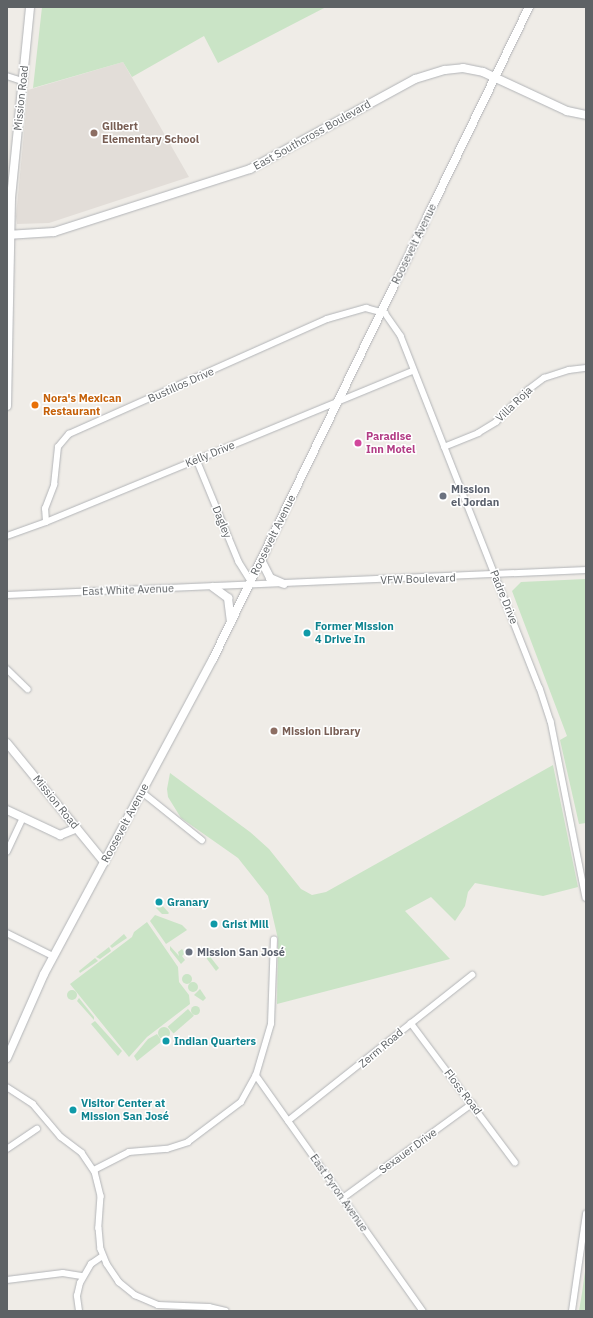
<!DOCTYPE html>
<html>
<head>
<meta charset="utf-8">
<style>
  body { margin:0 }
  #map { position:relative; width:593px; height:1318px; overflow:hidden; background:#efece7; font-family:"IBM Plex Sans",sans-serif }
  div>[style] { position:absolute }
  .education>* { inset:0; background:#e2ddd8 }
  .green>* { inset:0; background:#cae4c6; transform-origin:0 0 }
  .round { border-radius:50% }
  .roads { filter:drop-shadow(0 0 1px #b2b4b7) drop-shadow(0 0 1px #b2b4b7) }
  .street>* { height:5.5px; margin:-2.75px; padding:0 2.75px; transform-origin:2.75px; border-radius:2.75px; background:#fff }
  .secondary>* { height:8px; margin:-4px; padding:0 4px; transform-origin:4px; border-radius:4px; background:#fff }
  .dots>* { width:11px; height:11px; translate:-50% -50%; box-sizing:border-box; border:2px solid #fff; border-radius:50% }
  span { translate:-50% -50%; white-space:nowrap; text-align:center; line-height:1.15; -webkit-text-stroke:3px #fff; paint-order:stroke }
  .street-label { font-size:11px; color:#5e6265 }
  .education-label { font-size:11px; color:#785e54; font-weight:700 }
  .left { translate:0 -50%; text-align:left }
  .food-label { font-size:11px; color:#c56008; font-weight:700 }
  .hotel-label { font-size:11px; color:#b23c85; font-weight:700 }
  .worship-label { font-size:11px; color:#5b616d; font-weight:700 }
  .culture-label { font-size:11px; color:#0d838f; font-weight:700 }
  .frame { position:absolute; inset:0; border:8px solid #5e6265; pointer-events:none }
</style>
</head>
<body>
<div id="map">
  <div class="education">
    <i style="clip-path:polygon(123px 62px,189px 177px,49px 223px,17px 224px,16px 216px,28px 90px)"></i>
  </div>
  <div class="green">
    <i style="clip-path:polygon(42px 7px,326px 7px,218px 63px,204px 36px,132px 77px,123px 62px,33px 88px)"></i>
    <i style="clip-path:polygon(586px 579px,586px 823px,579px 824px,560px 740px,567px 736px,512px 591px,521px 582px)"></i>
    <i style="clip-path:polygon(553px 765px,578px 887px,543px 896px,475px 883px,468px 892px,465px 906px,455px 921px,431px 897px,405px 911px,450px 959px,277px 1004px,278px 939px,268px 896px,238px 858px,181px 818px,168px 797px,167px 789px,170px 773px,250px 832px,269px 849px,301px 889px,312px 895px,326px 892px)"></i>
    <i style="clip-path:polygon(161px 904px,169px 913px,168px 914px,162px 914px,156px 908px)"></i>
    <i style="clip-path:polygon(155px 915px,182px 925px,187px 930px,166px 944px,150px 921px)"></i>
    <i style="clip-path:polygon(147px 922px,178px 967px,179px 982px,189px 995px,190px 1004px,147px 1037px,129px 1057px,70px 984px,132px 937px,134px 932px)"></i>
    <i style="clip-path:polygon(124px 934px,127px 938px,112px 948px,110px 946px)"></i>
    <i style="clip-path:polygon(170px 946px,179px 956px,178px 952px,182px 949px,185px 953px,182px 956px,185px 960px,181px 964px,170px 950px)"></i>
    <i style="clip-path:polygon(109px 947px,111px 951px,100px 959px,96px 957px)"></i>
    <i style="clip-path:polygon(204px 949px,219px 968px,216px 971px,207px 959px)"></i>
    <i style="clip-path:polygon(95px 958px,98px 961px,80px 973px,79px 971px)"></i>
    <i class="round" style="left:182px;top:974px;width:10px;height:10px"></i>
    <i class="round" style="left:188px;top:982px;width:10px;height:10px"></i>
    <i style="clip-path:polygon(200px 989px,206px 998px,203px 1001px,194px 995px)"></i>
    <i class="round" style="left:67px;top:990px;width:10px;height:10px"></i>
    <i style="clip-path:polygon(79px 998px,94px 1017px,94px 1020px,77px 1001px)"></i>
    <i class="round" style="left:190.5px;top:1005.5px;width:9px;height:9px"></i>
    <i style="left:188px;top:1009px;width:9px;height:27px;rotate:49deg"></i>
    <i style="clip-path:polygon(95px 1021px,122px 1051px,118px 1056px,91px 1024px)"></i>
    <i class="round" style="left:158px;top:1027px;width:12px;height:12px"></i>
    <i style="clip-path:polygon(157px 1034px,162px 1041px,137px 1061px,134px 1056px,148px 1039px)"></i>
    <i style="clip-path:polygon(586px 1264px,586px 1311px,579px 1311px,582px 1293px)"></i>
  </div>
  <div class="roads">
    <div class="street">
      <i style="left:7px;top:76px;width:16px;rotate:18deg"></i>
      <i style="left:444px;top:447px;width:37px;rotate:-22deg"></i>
      <i style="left:478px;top:433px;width:21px;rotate:-31deg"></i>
      <i style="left:496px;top:422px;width:45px;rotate:-45deg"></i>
      <i style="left:528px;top:390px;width:20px;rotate:-37deg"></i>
      <i style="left:544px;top:378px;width:26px;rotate:-18deg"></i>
      <i style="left:569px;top:370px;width:17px;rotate:-7deg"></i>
      <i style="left:197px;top:460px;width:110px;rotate:67.6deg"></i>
      <i style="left:239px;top:562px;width:22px;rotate:58deg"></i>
      <i style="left:46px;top:522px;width:13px;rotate:-94deg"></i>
      <i style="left:45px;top:509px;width:26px;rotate:-69deg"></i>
      <i style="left:54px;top:485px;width:38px;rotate:-84deg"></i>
      <i style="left:58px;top:447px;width:17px;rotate:-50deg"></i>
      <i style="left:69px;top:434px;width:282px;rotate:-24deg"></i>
      <i style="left:327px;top:319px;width:41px;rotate:-15.8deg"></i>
      <i style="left:366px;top:308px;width:20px;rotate:15deg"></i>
      <i style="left:385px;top:313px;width:28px;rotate:55deg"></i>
      <i style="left:401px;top:336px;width:378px;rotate:68.5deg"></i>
      <i style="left:540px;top:688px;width:35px;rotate:72deg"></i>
      <i style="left:551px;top:721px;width:180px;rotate:78.8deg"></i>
      <i style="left:7px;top:536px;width:41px;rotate:-19.7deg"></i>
      <i style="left:46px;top:522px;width:397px;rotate:-22.4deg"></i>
      <i style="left:7px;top:595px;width:580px;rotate:-2.47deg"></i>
      <i style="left:7px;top:669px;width:29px;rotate:44deg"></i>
      <i style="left:142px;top:792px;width:77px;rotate:38.7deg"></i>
      <i style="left:7px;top:852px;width:38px;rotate:-65deg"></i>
      <i style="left:7px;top:933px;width:51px;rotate:26.6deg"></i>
      <i style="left:411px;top:1023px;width:174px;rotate:53.2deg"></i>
      <i style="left:256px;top:1075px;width:289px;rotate:54.7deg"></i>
      <i style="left:7px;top:1087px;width:31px;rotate:33deg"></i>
      <i style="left:33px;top:1104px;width:43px;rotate:49.7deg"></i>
      <i style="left:61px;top:1137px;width:26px;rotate:37deg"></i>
      <i style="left:82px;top:1153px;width:23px;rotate:56deg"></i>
      <i style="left:95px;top:1172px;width:25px;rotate:76deg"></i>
      <i style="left:101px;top:1196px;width:32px;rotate:94deg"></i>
      <i style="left:99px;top:1228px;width:21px;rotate:85deg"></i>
      <i style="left:101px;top:1249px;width:16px;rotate:68deg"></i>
      <i style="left:107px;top:1264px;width:22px;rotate:56deg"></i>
      <i style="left:119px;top:1282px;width:21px;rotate:39deg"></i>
      <i style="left:135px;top:1295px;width:25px;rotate:23deg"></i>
      <i style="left:158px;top:1305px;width:51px;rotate:2.2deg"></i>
      <i style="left:209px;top:1307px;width:17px;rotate:13deg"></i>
      <i style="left:288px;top:1121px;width:235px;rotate:-38.4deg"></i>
      <i style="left:7px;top:1149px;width:36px;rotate:-34deg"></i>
      <i style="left:94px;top:1170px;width:39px;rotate:-27deg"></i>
      <i style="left:129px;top:1152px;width:38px;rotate:-5deg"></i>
      <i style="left:167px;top:1149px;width:22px;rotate:-18deg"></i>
      <i style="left:188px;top:1142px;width:66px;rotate:-37deg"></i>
      <i style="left:241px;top:1102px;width:31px;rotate:-61deg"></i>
      <i style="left:256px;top:1075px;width:53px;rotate:-73.6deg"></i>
      <i style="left:271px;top:1024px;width:84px;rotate:-88deg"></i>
      <i style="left:343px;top:1198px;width:160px;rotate:-36.1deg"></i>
      <i style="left:7px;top:1280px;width:56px;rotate:-7.1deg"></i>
      <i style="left:63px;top:1273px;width:20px;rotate:9deg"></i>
      <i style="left:79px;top:1311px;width:15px;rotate:-98deg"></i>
      <i style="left:77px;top:1296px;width:13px;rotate:-77deg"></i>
      <i style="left:80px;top:1283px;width:22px;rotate:-60deg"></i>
      <i style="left:91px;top:1264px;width:14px;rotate:-34deg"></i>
      <i style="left:572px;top:1311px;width:98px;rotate:-81.8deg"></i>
    </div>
    <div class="secondary">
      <i style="left:7px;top:235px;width:47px;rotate:-3.7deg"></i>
      <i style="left:54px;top:232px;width:206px;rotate:-17.8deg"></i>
      <i style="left:250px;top:169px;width:188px;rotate:-28.6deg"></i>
      <i style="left:415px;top:79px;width:31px;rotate:-17deg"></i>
      <i style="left:445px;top:70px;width:18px;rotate:-6deg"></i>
      <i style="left:463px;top:68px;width:20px;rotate:11deg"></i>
      <i style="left:483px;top:72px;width:93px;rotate:24.9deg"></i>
      <i style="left:567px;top:111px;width:19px;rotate:12deg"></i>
      <i style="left:7px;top:406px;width:208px;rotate:-88.9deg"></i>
      <i style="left:11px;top:198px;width:192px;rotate:-84.3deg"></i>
      <i style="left:261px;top:560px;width:20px;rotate:63deg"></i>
      <i style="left:270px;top:578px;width:15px;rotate:23deg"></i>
      <i style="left:213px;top:587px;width:19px;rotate:36deg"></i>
      <i style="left:228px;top:598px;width:24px;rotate:83deg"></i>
      <i style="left:7px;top:743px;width:154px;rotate:50.8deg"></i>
      <i style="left:7px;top:810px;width:59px;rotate:25.3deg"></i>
      <i style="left:60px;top:835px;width:18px;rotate:-22deg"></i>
      <i style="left:7px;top:1058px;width:92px;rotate:-66.2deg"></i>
      <i style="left:44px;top:974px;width:357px;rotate:-61.8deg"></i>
      <i style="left:213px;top:659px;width:725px;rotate:-64.14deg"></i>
    </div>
  </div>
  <div class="dots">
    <i style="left:94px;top:133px;background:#8d6e63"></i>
    <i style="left:35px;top:405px;background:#e8710a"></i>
    <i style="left:358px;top:443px;background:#d1479c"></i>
    <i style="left:443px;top:496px;background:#6b7280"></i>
    <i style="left:307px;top:633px;background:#0f9aa8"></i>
    <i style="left:274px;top:731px;background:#8d6e63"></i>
    <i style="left:159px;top:902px;background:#0f9aa8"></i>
    <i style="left:214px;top:924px;background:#0f9aa8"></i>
    <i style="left:189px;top:952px;background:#6b7280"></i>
    <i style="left:166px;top:1041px;background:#0f9aa8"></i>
    <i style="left:73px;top:1110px;background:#0f9aa8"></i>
  </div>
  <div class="street-label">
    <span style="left:21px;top:98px;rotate:-84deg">Mission Road</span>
    <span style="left:312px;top:135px;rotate:-29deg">East Southcross Boulevard</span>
    <span style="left:414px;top:244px;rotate:-64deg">Roosevelt Avenue</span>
    <span style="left:181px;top:385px;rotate:-24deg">Bustillos Drive</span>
    <span style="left:514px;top:404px;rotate:-44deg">Villa Roja</span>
    <span style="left:210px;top:454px;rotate:-22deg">Kelly Drive</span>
    <span style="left:222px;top:522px;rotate:68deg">Dagley</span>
    <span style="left:273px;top:535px;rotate:-64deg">Roosevelt Avenue</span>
    <span style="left:418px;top:579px;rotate:-2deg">VFW Boulevard</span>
    <span style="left:128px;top:590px;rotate:-2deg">East White Avenue</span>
    <span style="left:504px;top:597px;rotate:68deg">Padre Drive</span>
    <span style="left:56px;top:802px;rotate:51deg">Mission Road</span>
    <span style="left:125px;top:823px;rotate:-62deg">Roosevelt Avenue</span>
    <span style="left:381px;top:1048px;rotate:-40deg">Zerm Road</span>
    <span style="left:463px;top:1092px;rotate:53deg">Floss Road</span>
    <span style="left:408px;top:1151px;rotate:-36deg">Sexauer Drive</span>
    <span style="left:339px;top:1193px;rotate:55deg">East Pyron Avenue</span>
  </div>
  <div class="education-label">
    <span class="left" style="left:102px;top:133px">Gilbert<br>Elementary School</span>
    <span class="left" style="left:282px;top:731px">Mission Library</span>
  </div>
  <div class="food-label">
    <span class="left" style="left:43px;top:405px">Nora's Mexican<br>Restaurant</span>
  </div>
  <div class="hotel-label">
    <span class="left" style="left:366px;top:443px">Paradise<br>Inn Motel</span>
  </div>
  <div class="worship-label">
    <span class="left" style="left:451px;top:496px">Mission<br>el Jordan</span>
    <span class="left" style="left:197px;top:952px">Mission San José</span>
  </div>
  <div class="culture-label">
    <span class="left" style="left:315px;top:633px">Former Mission<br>4 Drive In</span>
    <span class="left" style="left:167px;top:902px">Granary</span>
    <span class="left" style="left:222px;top:924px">Grist Mill</span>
    <span class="left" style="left:174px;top:1041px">Indian Quarters</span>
    <span class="left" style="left:81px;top:1110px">Visitor Center at<br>Mission San José</span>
  </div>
  <div class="frame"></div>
</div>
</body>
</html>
